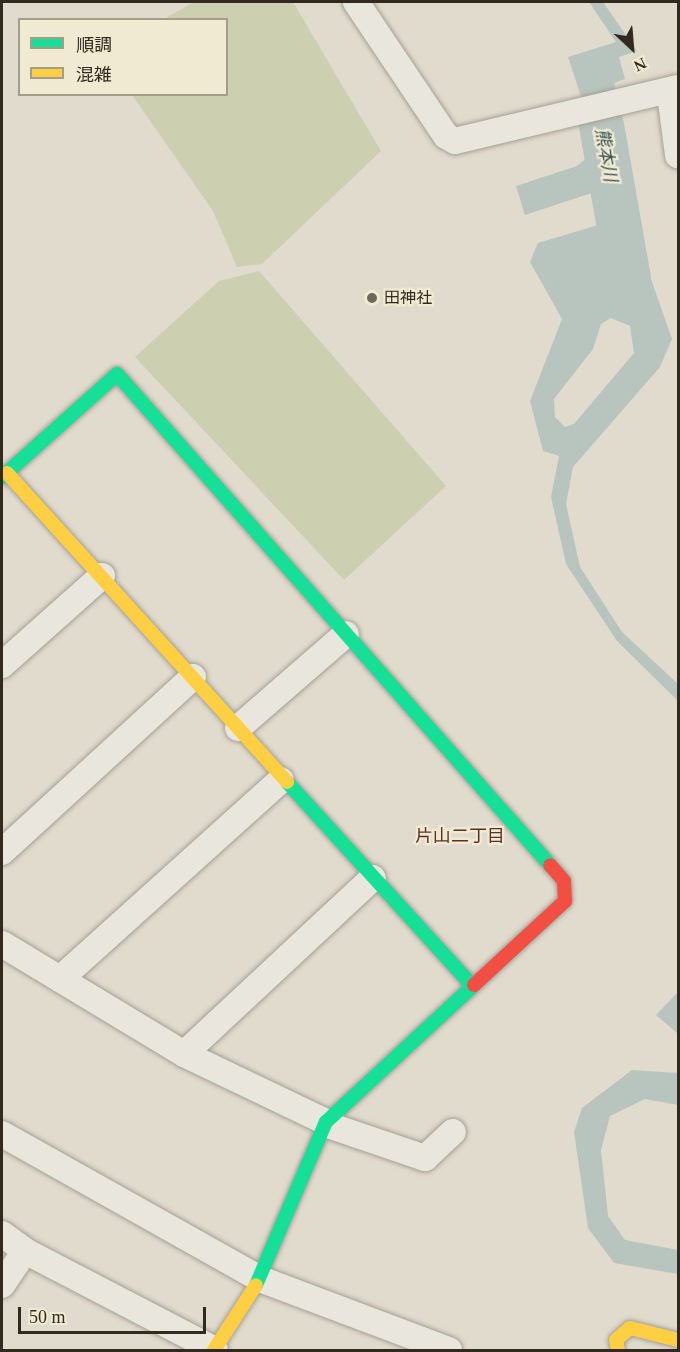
<!DOCTYPE html>
<html>
<head>
<meta charset="utf-8">
<style>
  body { margin:0 }
  #map { position:relative; width:680px; height:1352px; overflow:hidden; background:#e0dbcd; font-family:"Times New Roman","Noto Sans JP",serif }
  div>[style] { position:absolute }
  .green>* { inset:0; background:#cdcfb1 }
  .water>* { inset:0; background:#b7c5be }
  .river>* { height:45px; margin:-22.5px; padding:0 22.5px; transform-origin:22.5px; border-radius:22.5px; background:#b7c5be }
  .roads { filter:drop-shadow(0 0 2px #a5a096) drop-shadow(0 0 2px #a5a096) }
  .street>* { height:26px; margin:-13px; padding:0 13px; transform-origin:13px; border-radius:13px; background:#e9e6dd }
  .fast>* { height:14px; margin:-7px; padding:0 7px; transform-origin:7px; border-radius:7px; background:#16e098 }
  .slow>* { height:14px; margin:-7px; padding:0 7px; transform-origin:7px; border-radius:7px; background:#ffcf43 }
  .jam>* { height:14px; margin:-7px; padding:0 7px; transform-origin:7px; border-radius:7px; background:#f24e42 }
  .dots>* { width:16px; height:16px; translate:-50% -50%; box-sizing:border-box; border:3px solid #f1ead3; border-radius:50% }
  span { translate:-50% -50%; white-space:nowrap; text-align:center; line-height:1.15; -webkit-text-stroke:4.5px #f1ead3; paint-order:stroke }
  .poi-label { font-size:16px; color:#332a1f }
  .left { translate:0 -50%; text-align:left }
  .water-label { font-size:18px; color:#305150; font-style:italic }
  .neighbourhood-label { font-size:18px; color:#5a3224 }
  .frame { position:absolute; inset:0; border:3px solid #332a1f; pointer-events:none }
  .legend { position:absolute; left:18px; top:18px; width:210px; height:78px; box-sizing:border-box; background:#f1ead3; border:2px solid #a59d8b; margin:0; padding:8px 10px; list-style:none; font-size:18px; color:#332a1f }
  .legend li { display:flex; align-items:center; gap:12px; height:30px }
  .legend b { width:30px; border:2px solid #a59d8b }
  .north { position:absolute; left:602px; top:18px; width:60px; height:60px; -webkit-text-stroke:4px #f1ead3; paint-order:stroke; rotate:154deg; font-size:16px; font-weight:700; line-height:24px; text-align:center; color:#332a1f }
  .north::after { content:''; display:block; margin:auto; width:21px; height:27px; background:#332a1f; clip-path:polygon(50% 0,100% 100%,50% 72%,0 100%) }
  .scale { position:absolute; left:18px; top:1307px; width:188px; height:27px; box-sizing:border-box; border:3px solid #332a1f; border-top:0; padding-left:8px; font-size:18px; line-height:21px; white-space:nowrap; color:#332a1f; -webkit-text-stroke:4px #f1ead3; paint-order:stroke }
</style>
</head>
<body>
<div id="map">
  <div class="green">
    <i style="clip-path:polygon(194px 2px,293px 2px,381px 151px,262px 264px,237px 267px,213px 211px,132px 95px,226px 94px,226px 20px,164px 19px)"></i>
    <i style="clip-path:polygon(259px 271px,446px 486px,344px 580px,135px 357px,219px 281px)"></i>
  </div>
  <div class="water">
    <i style="clip-path:polygon(589px 2px,603px 2px,637px 51px,619px 57px,625px 79px,614px 83px,617px 92px,604px 96px,631px 180px,525px 215px,516px 186px,577px 166px,598px 148px,568px 57px,616px 42px)"></i>
    <i style="clip-path:polygon(evenodd,618px 219px,632px 225px,672px 339px,660px 367px,573px 467px,566px 504px,580px 567px,622px 632px,678px 684px,678px 701px,617px 641px,566px 564px,551px 497px,559px 456px,543px 451px,530px 401px,562px 319px,530px 262px,538px 243px,618px 219px,611px 318px,630px 326px,634px 353px,574px 424px,565px 427px,555px 417px,554px 399px,593px 349px,601px 324px,611px 318px)"></i>
    <i style="clip-path:polygon(678px 992px,678px 1031px,677px 1033px,656px 1015px)"></i>
    <i style="clip-path:polygon(632px 1070px,678px 1073px,678px 1105px,645px 1099px,610px 1116px,601px 1150px,608px 1216px,625px 1240px,678px 1250px,678px 1274px,614px 1263px,588px 1228px,574px 1132px,582px 1108px)"></i>
  </div>
  <div class="river">
    <i style="left:601px;top:125px;width:155px;rotate:80deg"></i>
  </div>
  <div class="roads">
    <div class="street">
      <i style="left:356px;top:2px;width:161px;rotate:56.1deg"></i>
      <i style="left:446px;top:136px;width:10px;rotate:29deg"></i>
      <i style="left:455px;top:141px;width:229px;rotate:-13.4deg"></i>
      <i style="left:670px;top:94px;width:62px;rotate:82.5deg"></i>
      <i style="left:2px;top:665px;width:134px;rotate:-41.7deg"></i>
      <i style="left:238px;top:728px;width:143px;rotate:-41deg"></i>
      <i style="left:2px;top:852px;width:259px;rotate:-42.5deg"></i>
      <i style="left:2px;top:944px;width:213px;rotate:31.1deg"></i>
      <i style="left:184px;top:1054px;width:157px;rotate:25.6deg"></i>
      <i style="left:60px;top:979px;width:297px;rotate:-42deg"></i>
      <i style="left:184px;top:1054px;width:258px;rotate:-43deg"></i>
      <i style="left:325px;top:1124px;width:106px;rotate:18.8deg"></i>
      <i style="left:425px;top:1158px;width:38px;rotate:-43deg"></i>
      <i style="left:2px;top:1134px;width:296px;rotate:29.3deg"></i>
      <i style="left:260px;top:1279px;width:202px;rotate:20.6deg"></i>
      <i style="left:2px;top:1234px;width:29px;rotate:36deg"></i>
      <i style="left:25px;top:1251px;width:214px;rotate:27.5deg"></i>
      <i style="left:2px;top:1285px;width:41px;rotate:-55.9deg"></i>
    </div>
    <div class="fast">
      <i style="left:2px;top:477px;width:154px;rotate:-41.8deg"></i>
      <i style="left:117px;top:374px;width:655px;rotate:48.59deg"></i>
      <i style="left:287px;top:782px;width:273px;rotate:47.7deg"></i>
      <i style="left:256px;top:1285px;width:177px;rotate:-66.8deg"></i>
      <i style="left:326px;top:1122px;width:202px;rotate:-42.8deg"></i>
    </div>
    <div class="slow">
      <i style="left:7px;top:473px;width:417px;rotate:47.8deg"></i>
      <i style="left:214px;top:1350px;width:77px;rotate:-57.1deg"></i>
      <i style="left:618px;top:1350px;width:10px;rotate:-101deg"></i>
      <i style="left:616px;top:1340px;width:18px;rotate:-41deg"></i>
      <i style="left:630px;top:1328px;width:49px;rotate:14deg"></i>
    </div>
    <div class="jam">
      <i style="left:474px;top:985px;width:124px;rotate:-42.7deg"></i>
      <i style="left:565px;top:901px;width:20px;rotate:-93deg"></i>
      <i style="left:564px;top:881px;width:21px;rotate:-131deg"></i>
    </div>
  </div>
  <div class="dots">
    <i style="left:372px;top:298px;background:#70685c"></i>
  </div>
  <div class="poi-label">
    <span class="left" style="left:384px;top:298px">田神社</span>
  </div>
  <div class="water-label">
    <span style="left:606px;top:155px;rotate:80deg">熊本川</span>
  </div>
  <div class="neighbourhood-label">
    <span style="left:460px;top:836px">片山二丁目</span>
  </div>
  <div class="frame"></div>
  <ul class="legend">
  <li><b style="height:8px;background:#16e098"></b>順調</li>
  <li><b style="height:8px;background:#ffcf43"></b>混雑</li>
  </ul>
  <div class="north">N</div>
  <div class="scale">50 m</div>
</div>
</body>
</html>
